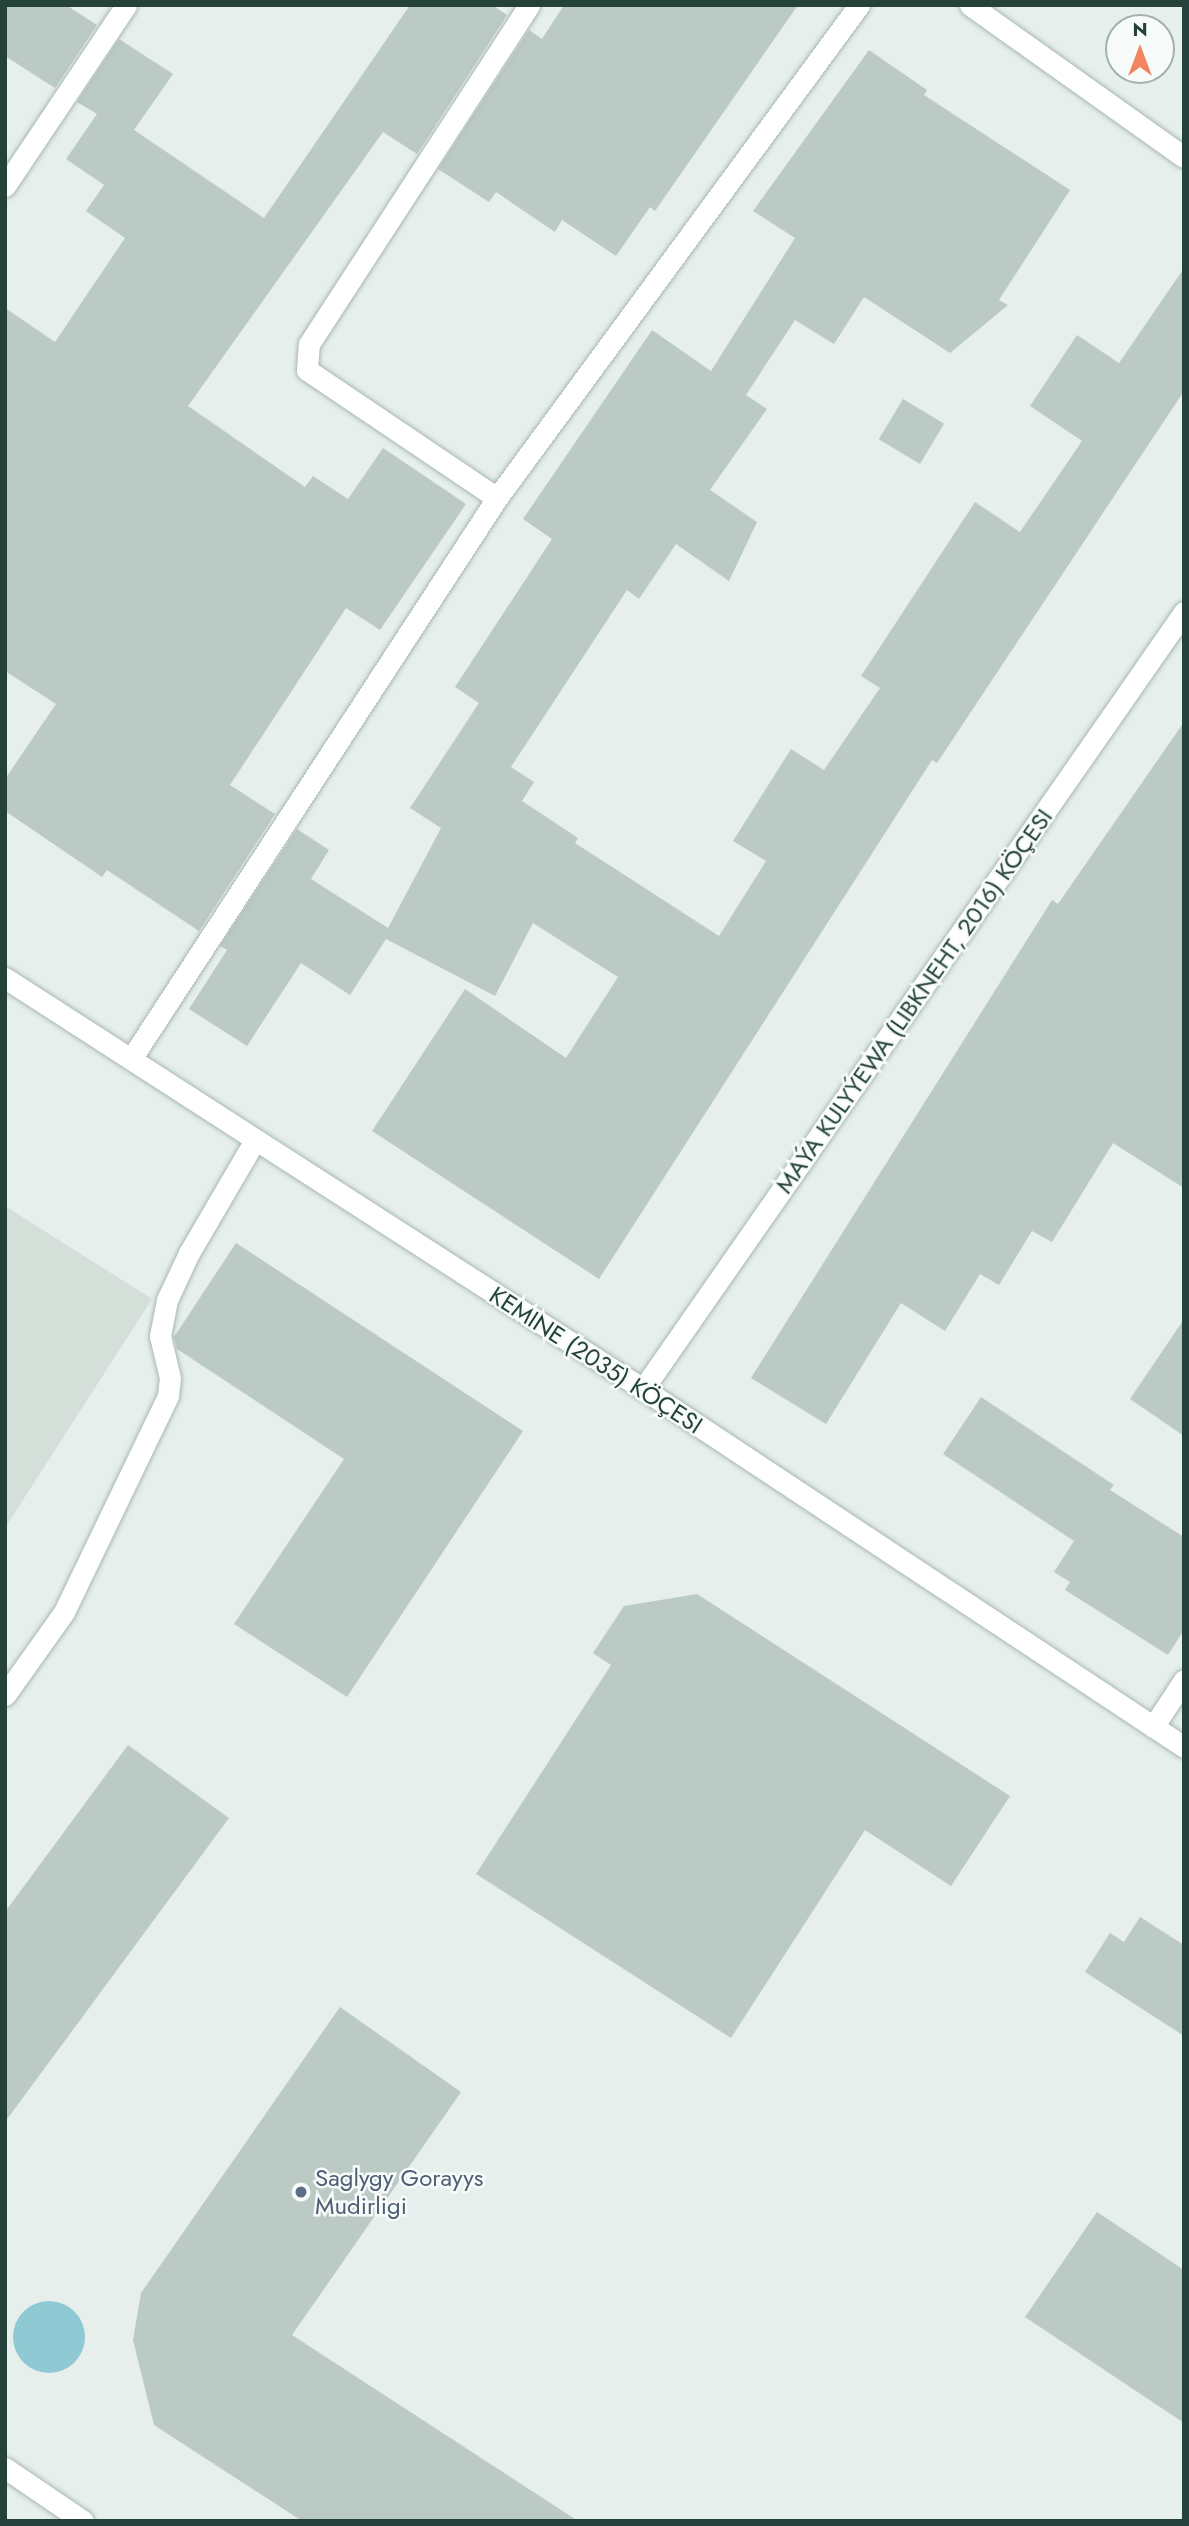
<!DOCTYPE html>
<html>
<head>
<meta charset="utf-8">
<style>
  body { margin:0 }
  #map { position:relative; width:1189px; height:2526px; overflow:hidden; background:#e6efeb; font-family:Jost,sans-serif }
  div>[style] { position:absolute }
  .built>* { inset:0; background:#d4dfda }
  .water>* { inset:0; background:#8ec9d4 }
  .round { border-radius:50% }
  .building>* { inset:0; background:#bbcac4; transform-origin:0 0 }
  .roads { filter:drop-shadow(0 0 2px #a8b8b2) drop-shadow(0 0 2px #a8b8b2) }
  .service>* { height:21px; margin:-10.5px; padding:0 10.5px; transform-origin:10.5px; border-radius:10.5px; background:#fff }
  .minor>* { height:21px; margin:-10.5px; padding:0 10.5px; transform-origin:10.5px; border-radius:10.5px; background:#fff }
  .secondary>* { height:21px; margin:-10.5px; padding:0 10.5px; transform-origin:10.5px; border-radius:10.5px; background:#fff }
  .dots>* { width:19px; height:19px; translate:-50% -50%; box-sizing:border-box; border:4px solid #f7fbf9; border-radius:50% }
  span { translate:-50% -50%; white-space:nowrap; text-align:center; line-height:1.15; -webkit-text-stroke:5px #f7fbf9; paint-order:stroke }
  .street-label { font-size:24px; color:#24423a }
  .service-label { font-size:24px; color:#4e5e75 }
  .left { translate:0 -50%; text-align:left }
  .frame { position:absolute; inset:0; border:7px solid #24423a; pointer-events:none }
  .north { position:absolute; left:1105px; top:14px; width:70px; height:70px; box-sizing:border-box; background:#f7fbf9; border:2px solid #a3b1ad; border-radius:50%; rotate:0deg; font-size:19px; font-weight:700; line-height:28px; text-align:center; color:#24423a }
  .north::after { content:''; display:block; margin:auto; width:24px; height:32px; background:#f4845f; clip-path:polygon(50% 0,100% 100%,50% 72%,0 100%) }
</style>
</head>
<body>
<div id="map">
  <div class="built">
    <i style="clip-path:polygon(5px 1206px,152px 1299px,5px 1528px)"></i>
  </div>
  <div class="water">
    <i class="round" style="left:13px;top:2301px;width:72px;height:72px"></i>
  </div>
  <div class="building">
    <i style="clip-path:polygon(5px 5px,66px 5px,97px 25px,55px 88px,5px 56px)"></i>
    <i style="clip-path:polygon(410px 5px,492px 5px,507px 15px,417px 154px,383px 132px,188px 406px,305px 487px,313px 476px,348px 499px,383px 448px,466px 504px,380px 630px,346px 608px,230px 785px,275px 814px,199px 931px,107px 870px,102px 877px,5px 811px,5px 779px,56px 704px,5px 671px,5px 308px,55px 342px,125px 238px,86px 211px,104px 185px,66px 159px,97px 114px,77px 102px,119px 39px,173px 74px,134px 130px,264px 218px)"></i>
    <i style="clip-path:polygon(564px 5px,798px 5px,655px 211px,650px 207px,616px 256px,562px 220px,555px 232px,496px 192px,489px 202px,438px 169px,529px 30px,542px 39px)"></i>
    <i style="clip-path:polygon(869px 50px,927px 90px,924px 95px,1070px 190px,999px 300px,1008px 305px,950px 353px,864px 297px,834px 344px,795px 320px,746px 395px,767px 409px,710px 490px,757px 522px,729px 581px,676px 544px,639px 599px,627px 590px,511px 767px,534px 782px,522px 801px,578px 838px,575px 843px,719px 936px,766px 861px,733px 841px,791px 749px,824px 770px,880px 688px,861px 676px,975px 502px,1020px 532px,1082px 441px,1030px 406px,1077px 335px,1119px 363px,1184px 268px,1184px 391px,937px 763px,932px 760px,599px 1279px,372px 1131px,465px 989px,566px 1058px,618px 977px,533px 923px,495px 996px,386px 939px,350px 995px,301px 963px,247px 1046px,189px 1009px,227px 950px,220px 946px,297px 829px,329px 850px,311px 879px,388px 928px,441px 828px,410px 808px,479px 703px,455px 687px,552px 539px,523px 519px,652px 330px,711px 371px,795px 238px,753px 211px)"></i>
    <i style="left:903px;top:399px;width:48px;height:47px;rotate:31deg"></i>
    <i style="clip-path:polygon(1184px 722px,1184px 1188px,1113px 1143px,1052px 1242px,1032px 1231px,999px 1285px,980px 1274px,945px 1331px,901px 1303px,826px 1424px,751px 1378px,1052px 900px,1058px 904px)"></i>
    <i style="clip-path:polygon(236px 1243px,523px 1431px,347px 1697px,234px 1624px,344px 1459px,177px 1349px,174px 1337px)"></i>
    <i style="clip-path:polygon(1184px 1319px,1184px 1436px,1130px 1399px)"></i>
    <i style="clip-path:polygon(981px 1397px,1114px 1485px,1110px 1490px,1184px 1537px,1184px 1630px,1168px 1655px,1065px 1590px,1070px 1582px,1054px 1572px,1074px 1541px,943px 1454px)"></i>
    <i style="clip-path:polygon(697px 1594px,1010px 1796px,951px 1886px,865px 1830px,731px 2038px,476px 1874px,611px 1665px,593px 1653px,624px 1606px)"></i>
    <i style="clip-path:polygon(128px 1745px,229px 1818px,5px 2122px,5px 1912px)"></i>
    <i style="clip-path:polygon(1140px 1917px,1184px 1945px,1184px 2036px,1085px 1972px,1110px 1933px,1124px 1942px)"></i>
    <i style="clip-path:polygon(340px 2007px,461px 2092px,292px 2335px,578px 2521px,302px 2521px,154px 2425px,133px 2340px,141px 2293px)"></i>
    <i style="clip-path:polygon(1097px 2212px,1184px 2270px,1184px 2423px,1025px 2317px)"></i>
  </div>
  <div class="roads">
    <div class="service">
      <i style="left:5px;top:1695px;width:102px;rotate:-54.6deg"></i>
      <i style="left:64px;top:1612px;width:240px;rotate:-64.3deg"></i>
      <i style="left:168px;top:1396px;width:18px;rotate:-84deg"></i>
      <i style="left:170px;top:1378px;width:43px;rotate:-103.4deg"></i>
      <i style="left:160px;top:1336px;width:37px;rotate:-79deg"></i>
      <i style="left:167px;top:1300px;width:52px;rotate:-64.9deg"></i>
      <i style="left:189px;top:1253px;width:131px;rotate:-59.7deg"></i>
    </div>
    <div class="minor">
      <i style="left:970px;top:5px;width:262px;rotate:35.4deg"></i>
      <i style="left:5px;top:186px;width:218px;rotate:-56.2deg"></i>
      <i style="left:497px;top:498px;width:229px;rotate:-146deg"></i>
      <i style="left:307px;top:370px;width:26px;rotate:-86deg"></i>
      <i style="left:309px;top:344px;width:404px;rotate:-57deg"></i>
      <i style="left:5px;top:978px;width:759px;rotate:32.79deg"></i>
      <i style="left:643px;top:1389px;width:649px;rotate:33.49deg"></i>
      <i style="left:131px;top:1059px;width:670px;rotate:-56.88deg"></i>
      <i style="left:497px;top:498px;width:612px;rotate:-53.71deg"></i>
      <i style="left:643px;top:1389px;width:947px;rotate:-55.15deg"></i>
      <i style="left:1153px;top:1727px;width:56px;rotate:-56.6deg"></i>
    </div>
    <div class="secondary">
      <i style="left:5px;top:2468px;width:94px;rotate:34.2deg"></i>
    </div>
  </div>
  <div class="dots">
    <i style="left:301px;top:2192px;background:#5c6f8a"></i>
  </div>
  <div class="street-label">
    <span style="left:914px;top:1001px;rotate:-55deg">MAÝA KULYÝEWA (LIBKNEHT, 2016) KÖÇESI</span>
    <span style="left:596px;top:1360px;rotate:33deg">KEMINE (2035) KÖÇESI</span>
  </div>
  <div class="service-label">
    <span class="left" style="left:315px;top:2192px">Saglygy Gorayys<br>Mudirligi</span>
  </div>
  <div class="frame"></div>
  <div class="north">N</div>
</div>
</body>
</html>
